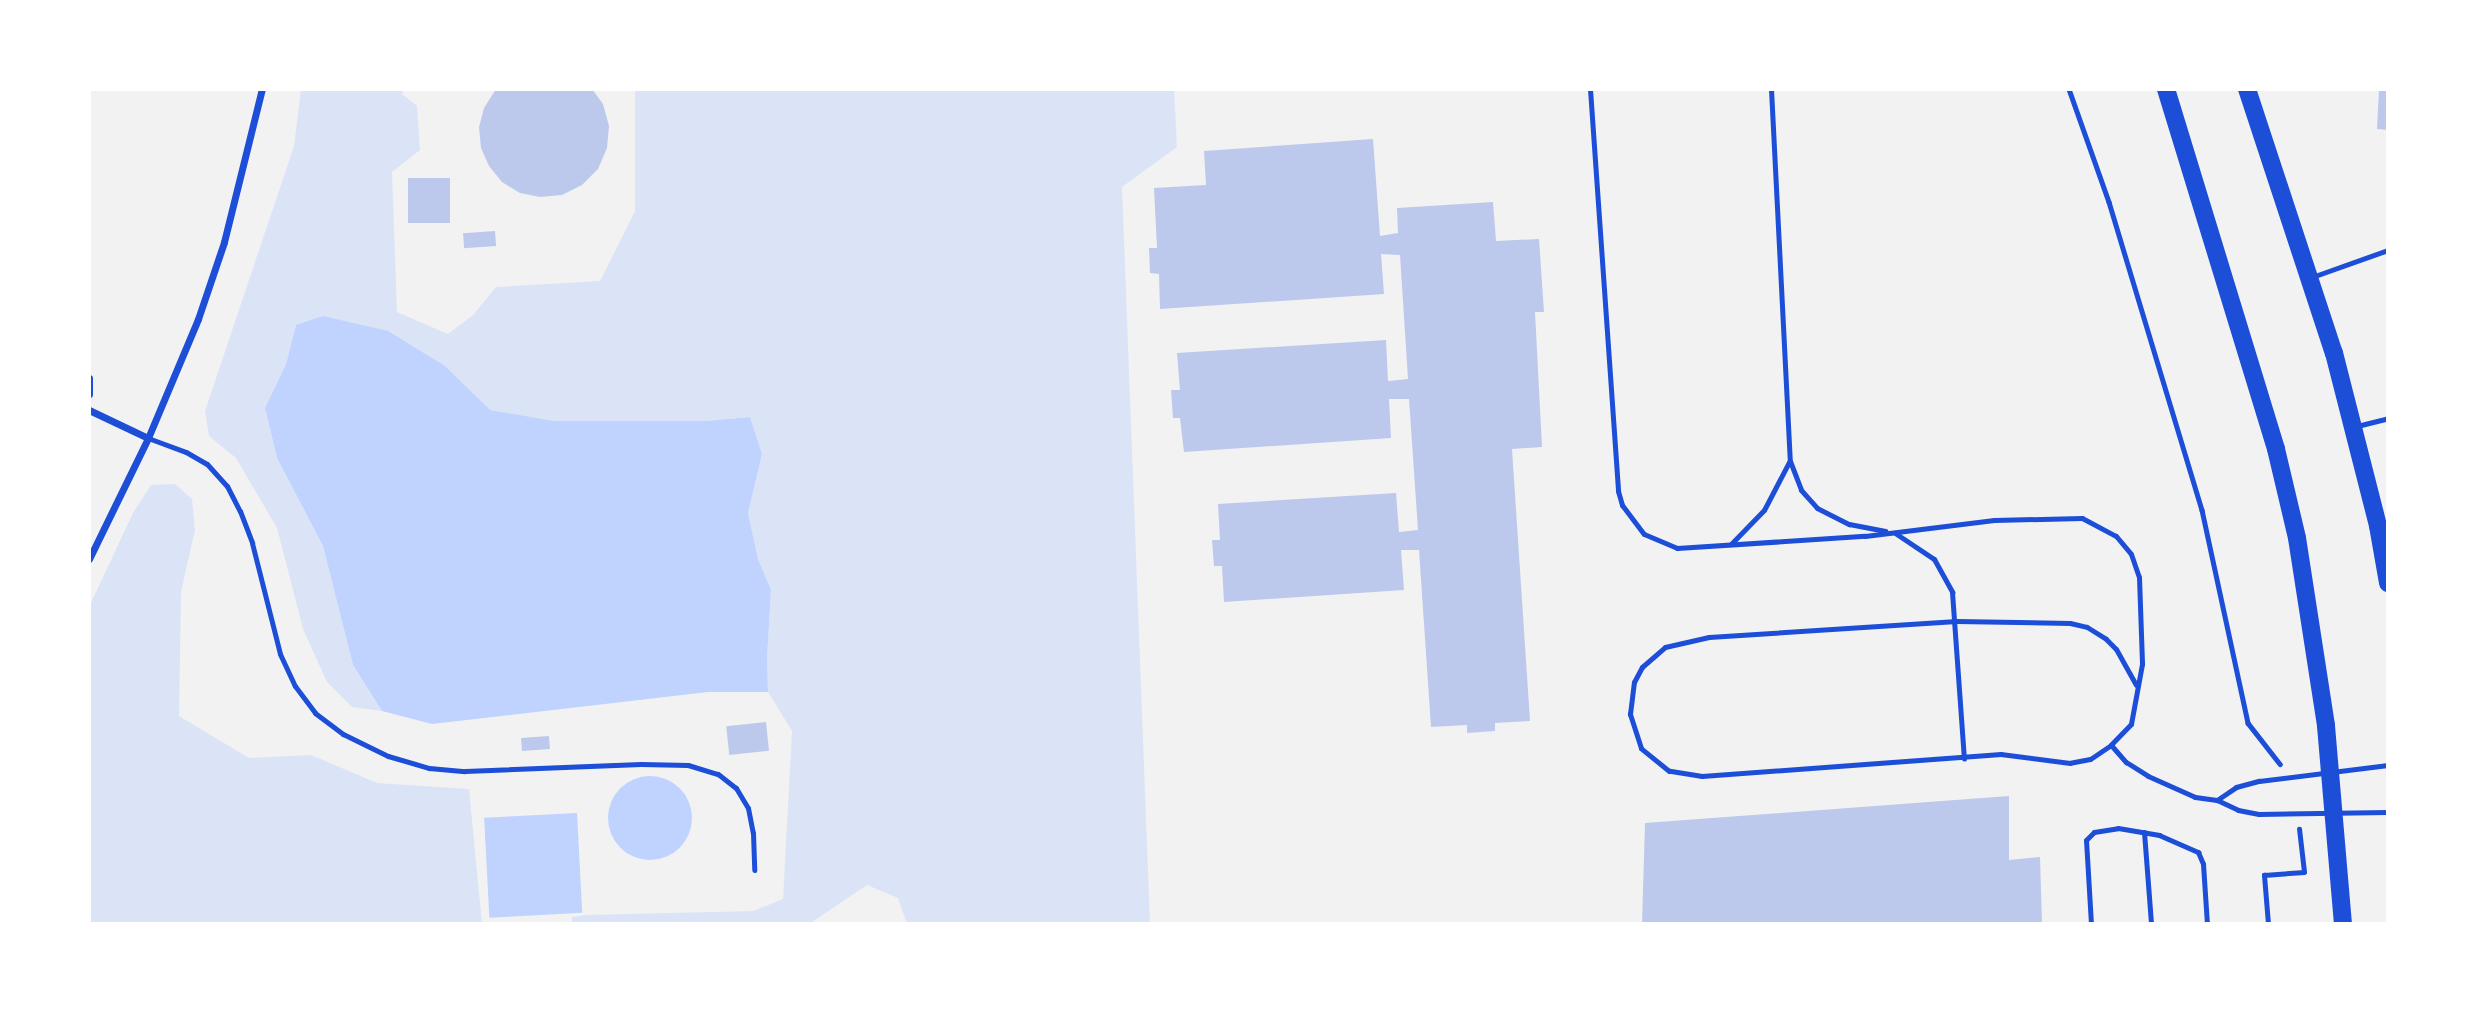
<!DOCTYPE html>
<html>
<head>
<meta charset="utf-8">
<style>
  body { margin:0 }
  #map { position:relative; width:2477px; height:1013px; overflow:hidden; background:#f2f2f2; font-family:Overpass,sans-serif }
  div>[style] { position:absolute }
  .green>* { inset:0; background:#dbe4f7 }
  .water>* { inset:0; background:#bfd3fe; transform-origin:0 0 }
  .round { border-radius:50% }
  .building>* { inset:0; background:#bdc9ec; transform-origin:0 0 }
  .path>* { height:4.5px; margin:-2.25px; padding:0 2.25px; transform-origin:2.25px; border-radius:2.25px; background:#1d4ed8 }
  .service>* { height:5px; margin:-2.5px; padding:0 2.5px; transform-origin:2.5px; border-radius:2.5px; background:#1d4ed8 }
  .minor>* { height:7px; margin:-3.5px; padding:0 3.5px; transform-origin:3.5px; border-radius:3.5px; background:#1d4ed8 }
  .primary>* { height:18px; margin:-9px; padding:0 9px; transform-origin:9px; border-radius:9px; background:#1d4ed8 }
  span { translate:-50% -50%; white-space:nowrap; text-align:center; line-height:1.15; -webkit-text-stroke:7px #fff; paint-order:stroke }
  .frame { position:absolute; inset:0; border:91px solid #fff; pointer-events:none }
</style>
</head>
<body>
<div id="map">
  <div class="green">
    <i style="clip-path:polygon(301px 89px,404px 89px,402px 94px,417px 106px,420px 150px,392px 172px,397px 312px,448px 334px,473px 315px,496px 287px,600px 281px,635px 211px,635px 89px,1174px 89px,1177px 147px,1122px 187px,1150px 924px,907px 924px,898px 898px,867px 885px,809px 924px,572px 924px,572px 917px,587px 915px,753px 911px,783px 899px,792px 731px,768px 692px,767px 659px,771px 590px,758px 559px,748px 513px,762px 454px,750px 417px,706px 421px,554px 421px,489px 410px,445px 366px,296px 325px,286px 364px,265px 408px,277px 458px,323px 546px,353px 665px,382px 711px,352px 707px,327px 682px,303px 629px,277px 528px,236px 458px,209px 436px,205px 411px,294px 146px)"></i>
    <i style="clip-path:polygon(175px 484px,192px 499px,195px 530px,181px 592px,179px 716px,249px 758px,311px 755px,377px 783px,469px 789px,482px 924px,89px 924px,89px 607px,133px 513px,151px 485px)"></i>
  </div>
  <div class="water">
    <i style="clip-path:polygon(323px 316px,388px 331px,445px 366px,490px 410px,554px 421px,706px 421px,750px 417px,762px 454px,748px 513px,758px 559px,771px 590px,767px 659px,768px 692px,708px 692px,432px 724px,382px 711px,353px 665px,323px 546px,277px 458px,265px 408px,286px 364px,296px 325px)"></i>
    <i class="round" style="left:608px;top:776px;width:84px;height:84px"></i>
    <i style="left:577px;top:813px;width:100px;height:93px;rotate:87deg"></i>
  </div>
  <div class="building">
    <i style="clip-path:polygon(496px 89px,592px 89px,603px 104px,609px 126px,607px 148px,598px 169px,582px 185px,562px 195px,540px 197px,520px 193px,502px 182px,489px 166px,481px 148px,479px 127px,484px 108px)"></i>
    <i style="clip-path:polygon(2379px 89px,2388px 89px,2388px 130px,2377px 129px)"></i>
    <i style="clip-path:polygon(1373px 139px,1380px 236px,1398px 233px,1397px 208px,1493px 202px,1496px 241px,1539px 239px,1544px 312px,1535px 312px,1542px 447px,1512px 449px,1530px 721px,1495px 723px,1495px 731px,1467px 733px,1467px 725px,1431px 727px,1419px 550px,1401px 550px,1404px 590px,1224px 602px,1222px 566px,1214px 566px,1212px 540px,1220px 540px,1218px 504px,1396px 493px,1399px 532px,1418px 530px,1409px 399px,1389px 399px,1391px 438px,1184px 452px,1180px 418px,1173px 418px,1171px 390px,1180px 390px,1177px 353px,1386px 340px,1388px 381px,1408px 379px,1400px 255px,1381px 254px,1384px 294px,1160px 309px,1159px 274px,1150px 273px,1149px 248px,1157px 248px,1154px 188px,1206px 185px,1204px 151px)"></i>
    <i style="left:408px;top:178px;width:42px;height:45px"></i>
    <i style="left:495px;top:231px;width:15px;height:32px;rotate:86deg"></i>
    <i style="left:766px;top:722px;width:29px;height:40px;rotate:84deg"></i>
    <i style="left:549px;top:736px;width:13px;height:28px;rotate:86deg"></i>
    <i style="clip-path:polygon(2009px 796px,2009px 860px,2040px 857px,2042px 924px,1642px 924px,1645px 823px)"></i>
  </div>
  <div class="path">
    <i style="left:2069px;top:89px;width:120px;rotate:70.5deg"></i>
    <i style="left:2109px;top:202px;width:322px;rotate:73.2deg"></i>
    <i style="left:2202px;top:510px;width:218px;rotate:77.8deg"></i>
    <i style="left:2248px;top:723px;width:52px;rotate:52deg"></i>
    <i style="left:2268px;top:924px;width:49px;rotate:-94.7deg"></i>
    <i style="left:2264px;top:875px;width:40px;rotate:-4.3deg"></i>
    <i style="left:2304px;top:872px;width:43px;rotate:-96.6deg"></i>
  </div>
  <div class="service">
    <i style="left:1590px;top:89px;width:403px;rotate:86deg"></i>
    <i style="left:1618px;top:491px;width:15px;rotate:74deg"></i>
    <i style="left:1622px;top:505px;width:36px;rotate:53deg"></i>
    <i style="left:1644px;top:534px;width:36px;rotate:23deg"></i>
    <i style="left:1677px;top:548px;width:188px;rotate:-3.7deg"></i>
    <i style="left:1865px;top:536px;width:130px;rotate:-7.1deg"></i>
    <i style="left:1994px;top:520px;width:88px;rotate:-1.3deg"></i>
    <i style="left:2082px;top:518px;width:38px;rotate:28deg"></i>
    <i style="left:2116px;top:536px;width:23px;rotate:50deg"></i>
    <i style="left:2131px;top:554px;width:24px;rotate:71deg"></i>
    <i style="left:2139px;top:577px;width:87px;rotate:88deg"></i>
    <i style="left:2142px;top:664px;width:61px;rotate:100.4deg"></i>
    <i style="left:2131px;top:724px;width:29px;rotate:134deg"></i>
    <i style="left:2111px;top:745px;width:25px;rotate:146deg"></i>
    <i style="left:2090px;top:759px;width:20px;rotate:169deg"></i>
    <i style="left:2070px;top:763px;width:70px;rotate:-172.6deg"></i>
    <i style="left:2001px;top:754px;width:300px;rotate:175.8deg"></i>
    <i style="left:1702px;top:776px;width:33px;rotate:-171deg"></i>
    <i style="left:1669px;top:771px;width:36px;rotate:-141deg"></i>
    <i style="left:1641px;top:748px;width:36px;rotate:-108deg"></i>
    <i style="left:1630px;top:714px;width:32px;rotate:-83deg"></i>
    <i style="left:1634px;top:682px;width:17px;rotate:-62deg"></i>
    <i style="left:1642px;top:667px;width:30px;rotate:-41deg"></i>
    <i style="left:1665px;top:647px;width:45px;rotate:-12.8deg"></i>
    <i style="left:1709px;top:637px;width:248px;rotate:-3.7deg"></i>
    <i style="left:1956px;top:621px;width:114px;rotate:1deg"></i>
    <i style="left:2070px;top:623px;width:17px;rotate:13deg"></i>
    <i style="left:2087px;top:627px;width:22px;rotate:32deg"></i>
    <i style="left:2106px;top:639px;width:14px;rotate:45deg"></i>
    <i style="left:2116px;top:649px;width:41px;rotate:60.9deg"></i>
    <i style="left:1771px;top:89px;width:372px;rotate:87.1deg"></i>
    <i style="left:1790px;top:461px;width:31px;rotate:69deg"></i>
    <i style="left:1801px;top:490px;width:24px;rotate:48deg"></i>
    <i style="left:1817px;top:508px;width:36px;rotate:27deg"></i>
    <i style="left:1849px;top:524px;width:37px;rotate:11deg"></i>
    <i style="left:2312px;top:277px;width:81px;rotate:-19.6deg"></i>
    <i style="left:2357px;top:426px;width:32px;rotate:-14deg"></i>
    <i style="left:148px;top:438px;width:40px;rotate:20.2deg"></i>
    <i style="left:186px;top:452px;width:24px;rotate:30deg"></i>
    <i style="left:207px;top:464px;width:30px;rotate:48deg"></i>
    <i style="left:227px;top:486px;width:28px;rotate:63deg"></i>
    <i style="left:240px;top:511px;width:34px;rotate:69deg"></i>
    <i style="left:252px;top:543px;width:114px;rotate:75.8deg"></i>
    <i style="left:280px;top:654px;width:35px;rotate:65deg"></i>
    <i style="left:295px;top:686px;width:34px;rotate:53deg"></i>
    <i style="left:315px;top:713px;width:35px;rotate:37deg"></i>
    <i style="left:343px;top:734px;width:50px;rotate:26.1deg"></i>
    <i style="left:388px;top:756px;width:43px;rotate:16.3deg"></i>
    <i style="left:429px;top:768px;width:36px;rotate:5deg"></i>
    <i style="left:465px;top:771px;width:176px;rotate:-2.3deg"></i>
    <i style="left:641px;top:764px;width:47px;rotate:1.2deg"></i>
    <i style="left:688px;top:765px;width:31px;rotate:17deg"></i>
    <i style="left:718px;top:774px;width:23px;rotate:38deg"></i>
    <i style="left:736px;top:788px;width:23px;rotate:59deg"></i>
    <i style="left:748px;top:808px;width:25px;rotate:79deg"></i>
    <i style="left:753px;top:833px;width:37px;rotate:88deg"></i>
    <i style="left:1895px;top:533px;width:47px;rotate:33.7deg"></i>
    <i style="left:1934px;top:559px;width:38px;rotate:61deg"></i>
    <i style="left:1952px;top:592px;width:167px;rotate:85.9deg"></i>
    <i style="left:1731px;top:544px;width:47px;rotate:-45.9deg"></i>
    <i style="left:1764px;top:510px;width:54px;rotate:-62.5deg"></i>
    <i style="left:2111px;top:745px;width:23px;rotate:49deg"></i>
    <i style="left:2126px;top:762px;width:26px;rotate:32deg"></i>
    <i style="left:2148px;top:776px;width:51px;rotate:24.1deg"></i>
    <i style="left:2195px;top:797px;width:22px;rotate:8deg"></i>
    <i style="left:2217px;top:800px;width:23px;rotate:25deg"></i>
    <i style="left:2238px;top:810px;width:21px;rotate:11deg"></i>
    <i style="left:2259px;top:814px;width:129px;rotate:-0.9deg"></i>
    <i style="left:2217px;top:800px;width:23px;rotate:-34deg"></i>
    <i style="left:2236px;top:787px;width:24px;rotate:-15deg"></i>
    <i style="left:2259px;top:781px;width:130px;rotate:-7.1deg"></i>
    <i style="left:2144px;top:832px;width:92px;rotate:85.6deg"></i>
    <i style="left:2091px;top:924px;width:84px;rotate:-93.4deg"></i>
    <i style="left:2086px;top:840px;width:11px;rotate:-45deg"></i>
    <i style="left:2094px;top:832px;width:24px;rotate:-9deg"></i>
    <i style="left:2118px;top:828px;width:42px;rotate:9.7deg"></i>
    <i style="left:2159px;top:835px;width:43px;rotate:23.6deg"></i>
    <i style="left:2198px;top:852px;width:13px;rotate:67deg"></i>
    <i style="left:2203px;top:864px;width:60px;rotate:86.2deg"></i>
  </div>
  <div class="minor">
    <i style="left:89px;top:378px;width:16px;rotate:90deg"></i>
    <i style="left:89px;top:410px;width:65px;rotate:25.4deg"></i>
    <i style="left:89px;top:559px;width:135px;rotate:-64deg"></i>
    <i style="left:148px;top:438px;width:129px;rotate:-67.2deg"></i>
    <i style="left:198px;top:319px;width:81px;rotate:-71.3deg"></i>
    <i style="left:224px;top:242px;width:158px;rotate:-76.1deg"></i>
  </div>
  <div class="primary">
    <i style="left:2166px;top:89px;width:376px;rotate:73deg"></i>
    <i style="left:2276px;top:449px;width:91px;rotate:76.7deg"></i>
    <i style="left:2297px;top:538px;width:190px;rotate:81.2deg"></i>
    <i style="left:2326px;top:726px;width:199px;rotate:85.1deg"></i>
    <i style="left:2247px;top:89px;width:278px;rotate:71.8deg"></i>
    <i style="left:2334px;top:353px;width:179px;rotate:75.7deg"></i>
    <i style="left:2378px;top:526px;width:58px;rotate:80deg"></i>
  </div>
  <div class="frame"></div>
</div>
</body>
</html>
